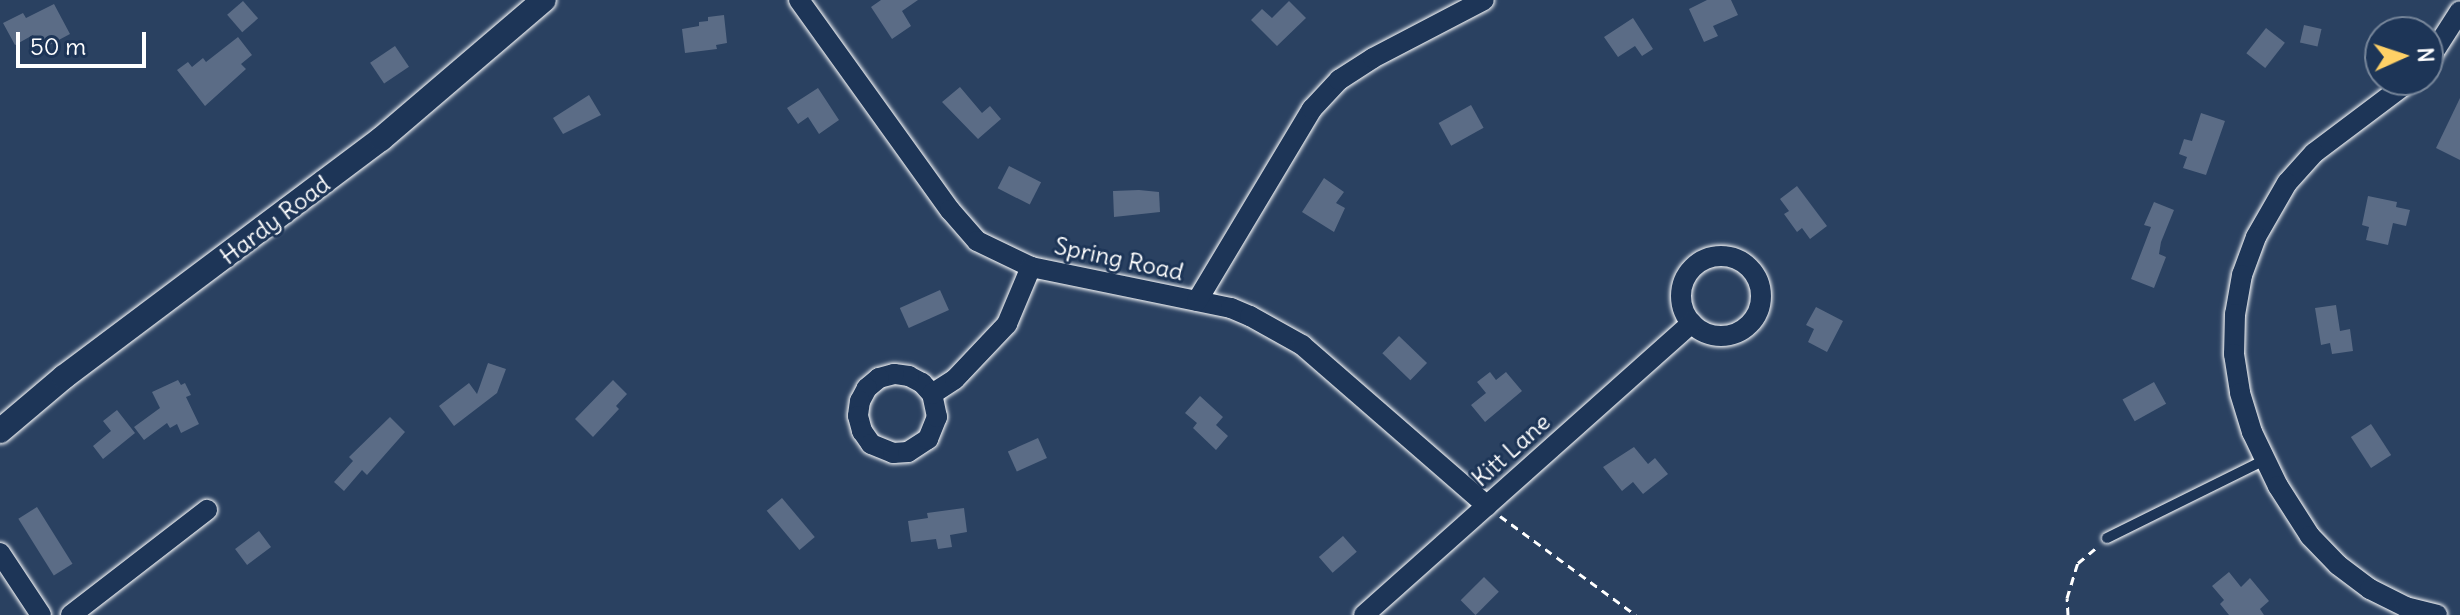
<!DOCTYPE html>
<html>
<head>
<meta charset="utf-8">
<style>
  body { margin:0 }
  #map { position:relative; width:2460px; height:615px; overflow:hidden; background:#2a4161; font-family:Delius,sans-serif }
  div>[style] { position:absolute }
  .building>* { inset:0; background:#5b6c86; transform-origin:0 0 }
  .path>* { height:3px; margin-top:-1.5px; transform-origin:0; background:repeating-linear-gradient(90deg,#fff 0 8px,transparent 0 14px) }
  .roads { filter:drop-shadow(0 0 2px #fff) drop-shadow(0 0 2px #fff) }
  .service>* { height:10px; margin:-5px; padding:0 5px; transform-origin:5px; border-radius:5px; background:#1d3557 }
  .minor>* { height:20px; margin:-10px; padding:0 10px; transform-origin:10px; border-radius:10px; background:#1d3557 }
  .minor>.ring { margin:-10px; padding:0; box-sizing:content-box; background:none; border:20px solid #1d3557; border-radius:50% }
  .tertiary>* { height:24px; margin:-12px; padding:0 12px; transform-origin:12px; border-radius:12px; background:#1d3557 }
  span { translate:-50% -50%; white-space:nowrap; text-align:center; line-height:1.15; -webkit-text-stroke:6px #1d3557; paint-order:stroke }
  .street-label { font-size:24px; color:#fff }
  .north { position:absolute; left:2364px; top:16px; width:80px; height:80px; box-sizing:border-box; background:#1d3557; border:2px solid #77869a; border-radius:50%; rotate:87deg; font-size:22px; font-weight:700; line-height:32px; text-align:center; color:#fff }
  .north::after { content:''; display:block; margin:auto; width:28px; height:36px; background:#ffd166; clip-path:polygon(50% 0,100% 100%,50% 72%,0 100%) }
  .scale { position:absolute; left:16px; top:32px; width:130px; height:36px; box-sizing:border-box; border:4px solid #fff; border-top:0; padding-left:10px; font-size:24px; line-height:28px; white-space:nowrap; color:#fff; -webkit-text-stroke:6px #1d3557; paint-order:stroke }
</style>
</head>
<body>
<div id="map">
  <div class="building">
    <i style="clip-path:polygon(881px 0,918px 0,902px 11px,911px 26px,892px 39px,871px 7px)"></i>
    <i style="clip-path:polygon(1707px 0,1731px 0,1738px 15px,1713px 26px,1718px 36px,1704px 42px,1689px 9px)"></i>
    <i style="left:243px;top:1px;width:23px;height:21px;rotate:49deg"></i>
    <i style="clip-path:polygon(1289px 1px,1306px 18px,1277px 46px,1251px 20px,1262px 9px,1272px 18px)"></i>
    <i style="clip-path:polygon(54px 4px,70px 34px,40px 50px,33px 35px,15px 45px,3px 23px,23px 13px,26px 18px)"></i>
    <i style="clip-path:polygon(724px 15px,727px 43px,716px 45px,717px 49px,685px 53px,682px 29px,699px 26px,699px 22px,708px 21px,708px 17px)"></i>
    <i style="clip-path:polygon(1633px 18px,1653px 49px,1642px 56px,1635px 46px,1618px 57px,1604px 37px)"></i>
    <i style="left:2304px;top:25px;width:18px;height:18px;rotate:13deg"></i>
    <i style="left:2266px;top:28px;width:24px;height:32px;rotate:38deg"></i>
    <i style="clip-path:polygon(238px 37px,252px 55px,241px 64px,246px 69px,205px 106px,177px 70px,188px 62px,192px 67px,203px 58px,206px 62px)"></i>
    <i style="left:395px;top:46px;width:25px;height:30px;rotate:56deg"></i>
    <i style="clip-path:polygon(960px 87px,982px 113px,990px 106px,1001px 119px,978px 139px,942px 102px)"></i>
    <i style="clip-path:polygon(818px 88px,839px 120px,819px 134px,808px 117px,798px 124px,787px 108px)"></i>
    <i style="clip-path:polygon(589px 95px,601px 115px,563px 134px,553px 118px)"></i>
    <i style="clip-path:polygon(2460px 98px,2460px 160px,2436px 148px)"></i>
    <i style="left:1471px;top:105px;width:26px;height:37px;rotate:61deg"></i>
    <i style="clip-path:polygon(2201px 113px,2225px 121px,2206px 175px,2183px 168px,2187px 157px,2179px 154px,2184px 139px,2192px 141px)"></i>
    <i style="left:1009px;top:166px;width:36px;height:25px;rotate:27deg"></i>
    <i style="clip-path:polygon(1324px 178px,1344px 192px,1336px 203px,1345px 208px,1334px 232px,1302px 212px)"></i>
    <i style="clip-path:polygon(1797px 186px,1827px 226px,1810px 239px,1802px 228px,1797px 232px,1784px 214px,1789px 211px,1780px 199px)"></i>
    <i style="clip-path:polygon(1139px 190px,1159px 192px,1160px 212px,1114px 217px,1113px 191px)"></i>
    <i style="clip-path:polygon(2368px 196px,2397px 202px,2396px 207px,2410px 210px,2406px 226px,2393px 223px,2388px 245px,2366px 240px,2369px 227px,2362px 225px)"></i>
    <i style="clip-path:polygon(2154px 202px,2174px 210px,2161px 242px,2159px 254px,2166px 257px,2154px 288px,2131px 279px,2151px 227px,2144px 225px)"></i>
    <i style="left:940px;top:290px;width:22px;height:44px;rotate:66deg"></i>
    <i style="clip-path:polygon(2336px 305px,2340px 331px,2350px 329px,2353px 351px,2332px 354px,2330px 343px,2321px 345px,2315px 308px)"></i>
    <i style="clip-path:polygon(1816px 307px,1843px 321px,1827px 352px,1808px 342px,1814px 329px,1806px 325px)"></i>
    <i style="left:1399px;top:336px;width:39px;height:24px;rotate:44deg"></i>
    <i style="clip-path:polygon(488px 363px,506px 369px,497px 393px,454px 426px,439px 406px,469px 383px,477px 394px)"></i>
    <i style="clip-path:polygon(1490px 372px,1496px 380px,1506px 372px,1522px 391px,1485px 422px,1471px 405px,1486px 393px,1477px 382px)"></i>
    <i style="clip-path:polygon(178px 380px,181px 385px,185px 383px,191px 395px,186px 397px,199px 424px,181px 433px,177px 424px,170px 428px,167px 423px,144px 440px,134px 427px,160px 408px,152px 392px)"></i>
    <i style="clip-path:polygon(613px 380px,627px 394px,616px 406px,619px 409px,593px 437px,575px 419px)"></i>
    <i style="left:2154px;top:382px;width:25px;height:36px;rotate:61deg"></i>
    <i style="clip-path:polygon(1200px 396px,1223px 417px,1216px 425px,1228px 436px,1216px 450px,1193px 428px,1197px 423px,1185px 413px)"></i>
    <i style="clip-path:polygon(117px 410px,135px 433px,103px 459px,93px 446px,111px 431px,103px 421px)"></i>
    <i style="clip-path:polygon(390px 417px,405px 432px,367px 475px,362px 470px,344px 491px,334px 482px,353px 461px,349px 457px)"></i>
    <i style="left:2371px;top:424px;width:37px;height:24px;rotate:57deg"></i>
    <i style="left:1038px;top:438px;width:22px;height:33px;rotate:66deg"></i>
    <i style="clip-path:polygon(1634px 447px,1648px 464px,1655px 458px,1668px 474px,1643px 494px,1633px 482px,1622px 491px,1603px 467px)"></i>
    <i style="left:782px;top:498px;width:51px;height:20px;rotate:50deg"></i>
    <i style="left:37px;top:507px;width:67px;height:22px;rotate:58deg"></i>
    <i style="clip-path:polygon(964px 508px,967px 532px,950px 535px,952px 547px,938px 549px,936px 539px,911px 542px,908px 521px,928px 518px,927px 513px)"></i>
    <i style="left:259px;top:531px;width:20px;height:30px;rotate:53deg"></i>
    <i style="left:1343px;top:536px;width:21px;height:32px;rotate:49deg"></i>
    <i style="clip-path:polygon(2229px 572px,2241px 587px,2250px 578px,2269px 601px,2260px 609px,2264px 615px,2229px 615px,2220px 604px,2224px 600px,2212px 586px)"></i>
    <i style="left:1484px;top:577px;width:21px;height:33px;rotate:45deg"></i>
  </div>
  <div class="path">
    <i style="left:1500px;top:516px;width:168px;rotate:36.1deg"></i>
    <i style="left:2068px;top:615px;width:17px;rotate:-93deg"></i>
    <i style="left:2067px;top:598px;width:37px;rotate:-73deg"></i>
    <i style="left:2078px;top:563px;width:26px;rotate:-40deg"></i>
  </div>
  <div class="roads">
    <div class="service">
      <i style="left:2107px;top:538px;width:176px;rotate:-26.3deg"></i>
    </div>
    <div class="minor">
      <i style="left:799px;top:0;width:259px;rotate:54.3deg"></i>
      <i style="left:950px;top:210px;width:41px;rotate:48.9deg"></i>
      <i style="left:977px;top:241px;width:60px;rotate:25.7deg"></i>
      <i style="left:1031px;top:267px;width:204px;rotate:11.6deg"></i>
      <i style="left:1231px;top:308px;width:21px;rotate:23deg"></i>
      <i style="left:1250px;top:316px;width:60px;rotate:29.1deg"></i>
      <i style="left:1302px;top:345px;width:245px;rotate:41deg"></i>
      <i style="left:2428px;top:61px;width:59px;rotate:-57.4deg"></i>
      <i style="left:2411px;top:80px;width:121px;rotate:143deg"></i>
      <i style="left:2314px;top:153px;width:40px;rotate:132deg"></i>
      <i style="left:2287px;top:183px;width:62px;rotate:119.9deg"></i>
      <i style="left:2256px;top:237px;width:40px;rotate:110.2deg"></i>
      <i style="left:2242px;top:275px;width:40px;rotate:100deg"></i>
      <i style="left:2235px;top:314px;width:40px;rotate:91.4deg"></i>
      <i style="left:2234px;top:354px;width:39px;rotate:81deg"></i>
      <i style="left:2240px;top:393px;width:41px;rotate:72.9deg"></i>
      <i style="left:2252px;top:432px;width:60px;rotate:64.3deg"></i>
      <i style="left:2278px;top:486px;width:59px;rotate:57.4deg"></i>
      <i style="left:2310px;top:536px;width:40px;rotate:46deg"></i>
      <i style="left:2338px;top:565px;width:40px;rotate:37deg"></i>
      <i style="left:2370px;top:589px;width:40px;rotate:26.6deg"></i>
      <i style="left:2406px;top:607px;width:32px;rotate:14deg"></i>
      <i class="ring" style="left:1681px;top:256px;width:60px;height:60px"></i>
      <i style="left:1197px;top:301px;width:224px;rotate:-59.1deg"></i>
      <i style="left:1312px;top:109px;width:40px;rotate:-47deg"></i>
      <i style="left:1339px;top:80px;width:40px;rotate:-32.9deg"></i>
      <i style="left:1373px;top:58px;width:125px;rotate:-27.6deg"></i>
      <i style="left:932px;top:394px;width:15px;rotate:-132deg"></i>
      <i style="left:922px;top:383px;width:15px;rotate:-152deg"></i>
      <i style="left:909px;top:376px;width:15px;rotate:-172deg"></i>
      <i style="left:894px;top:374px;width:16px;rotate:165deg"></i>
      <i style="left:879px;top:378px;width:16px;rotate:140deg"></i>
      <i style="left:867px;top:388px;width:15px;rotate:118deg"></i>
      <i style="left:860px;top:401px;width:15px;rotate:98deg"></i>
      <i style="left:858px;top:416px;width:16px;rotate:75deg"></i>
      <i style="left:862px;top:431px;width:16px;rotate:55deg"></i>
      <i style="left:871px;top:444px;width:24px;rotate:22deg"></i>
      <i style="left:893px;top:453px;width:15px;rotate:-4deg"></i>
      <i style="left:908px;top:452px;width:24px;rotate:-33deg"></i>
      <i style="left:928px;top:439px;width:24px;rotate:-68deg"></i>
      <i style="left:937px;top:417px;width:24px;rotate:-102deg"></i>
      <i style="left:932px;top:394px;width:27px;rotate:-33deg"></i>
      <i style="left:955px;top:379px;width:76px;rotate:-46.6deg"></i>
      <i style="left:1007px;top:324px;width:62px;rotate:-67.2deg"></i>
      <i style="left:0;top:553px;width:74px;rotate:56.5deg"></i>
      <i style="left:71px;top:615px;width:172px;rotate:-37.7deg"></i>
      <i style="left:1364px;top:615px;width:439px;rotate:-41.7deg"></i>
    </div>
    <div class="tertiary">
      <i style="left:0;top:431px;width:84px;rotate:-40.2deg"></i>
      <i style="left:64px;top:377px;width:396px;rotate:-36.9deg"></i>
      <i style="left:381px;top:139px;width:214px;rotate:-40.5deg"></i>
    </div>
  </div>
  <div class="street-label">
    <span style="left:275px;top:220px;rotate:-37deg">Hardy Road</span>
    <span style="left:1119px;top:259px;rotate:12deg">Spring Road</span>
    <span style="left:1511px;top:450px;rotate:-42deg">Kitt Lane</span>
  </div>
  <div class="north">N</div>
  <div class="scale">50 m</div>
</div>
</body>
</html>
